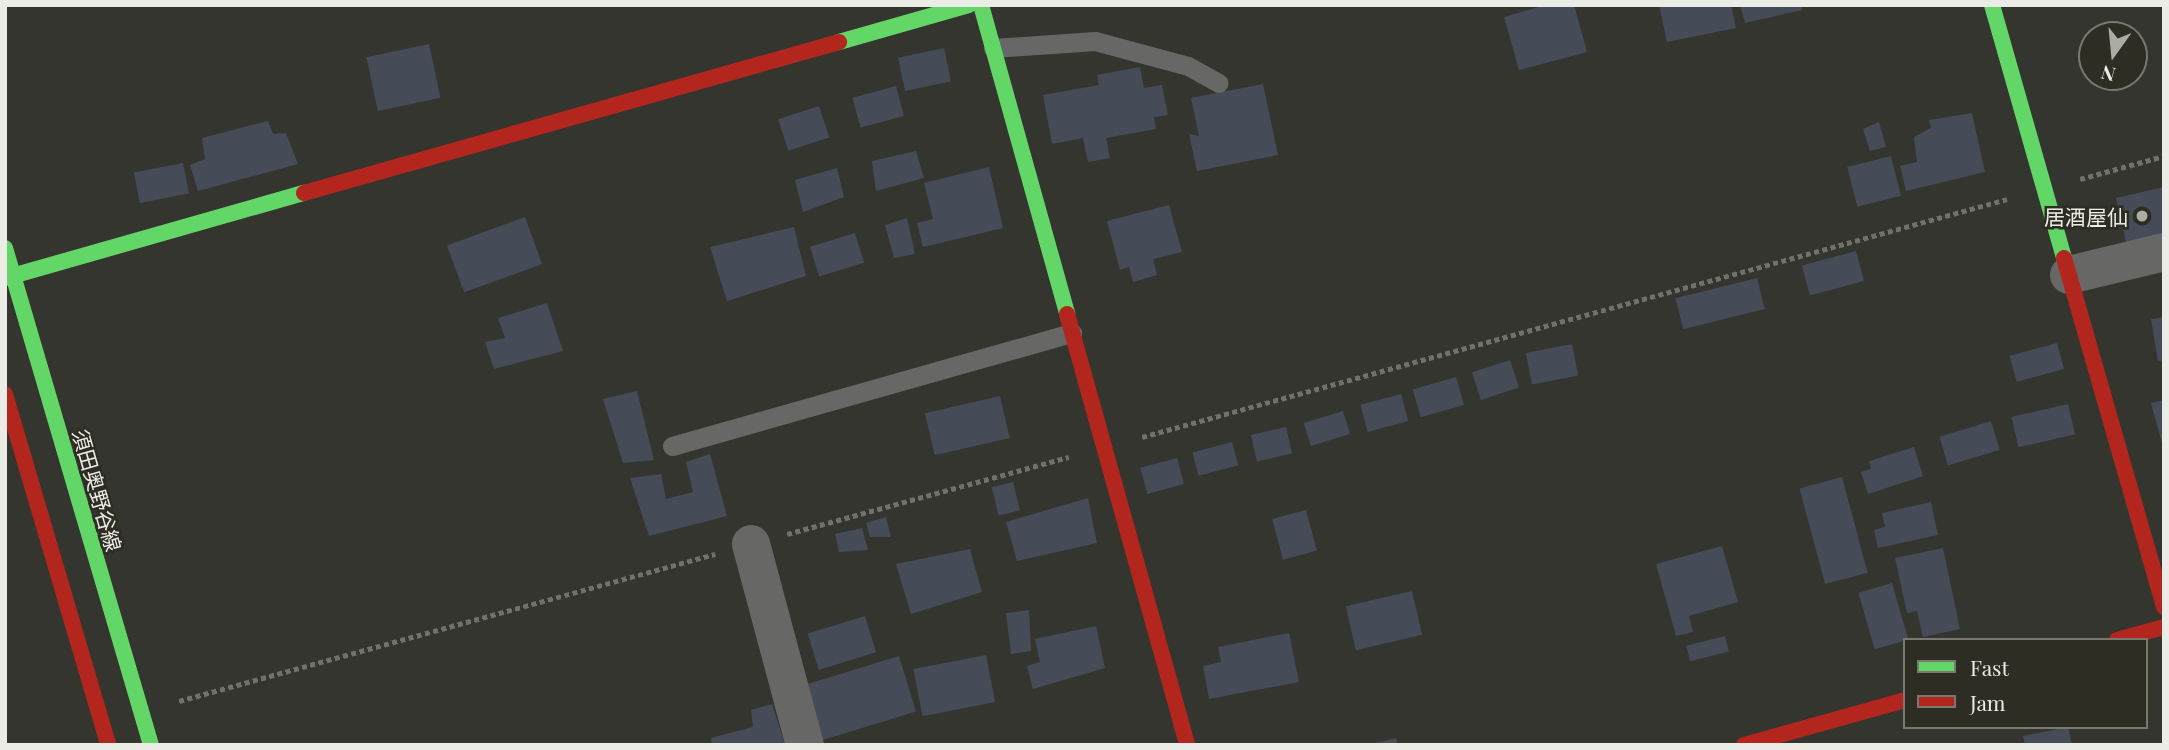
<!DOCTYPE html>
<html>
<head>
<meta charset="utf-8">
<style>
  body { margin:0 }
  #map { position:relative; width:2169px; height:750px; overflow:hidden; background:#35352f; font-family:"Playfair Display","Noto Sans JP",serif }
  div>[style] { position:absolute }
  .building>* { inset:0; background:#454c57; transform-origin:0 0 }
  .path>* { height:4.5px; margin-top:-2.25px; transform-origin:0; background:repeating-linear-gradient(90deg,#70706d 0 5px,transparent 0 8.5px) }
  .lane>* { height:19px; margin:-9.5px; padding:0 9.5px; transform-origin:9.5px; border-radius:9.5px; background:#676766 }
  .street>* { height:38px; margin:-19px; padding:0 19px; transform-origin:19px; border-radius:19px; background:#676766 }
  .fast>* { height:16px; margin:-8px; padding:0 8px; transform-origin:8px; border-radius:8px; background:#63d668 }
  .jam>* { height:16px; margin:-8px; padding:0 8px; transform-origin:8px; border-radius:8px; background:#b3261e }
  .dots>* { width:19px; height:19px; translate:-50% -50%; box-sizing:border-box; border:4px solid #2d2d24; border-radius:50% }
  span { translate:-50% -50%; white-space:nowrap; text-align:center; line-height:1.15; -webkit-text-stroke:5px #2d2d24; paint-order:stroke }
  .poi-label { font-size:21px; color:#ecece6 }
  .right { translate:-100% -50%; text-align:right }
  .street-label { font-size:21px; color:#ecece6 }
  .frame { position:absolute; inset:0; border:7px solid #ecece6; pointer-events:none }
  .legend { position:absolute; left:1903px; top:638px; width:245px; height:91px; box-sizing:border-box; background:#2d2d24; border:2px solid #797972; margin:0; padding:9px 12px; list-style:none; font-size:21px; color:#ecece6 }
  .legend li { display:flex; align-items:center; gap:14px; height:35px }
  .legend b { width:35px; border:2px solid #797972 }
  .north { position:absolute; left:2078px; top:21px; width:70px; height:70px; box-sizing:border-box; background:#2d2d24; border:2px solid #797972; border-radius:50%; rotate:195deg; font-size:19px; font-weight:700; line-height:28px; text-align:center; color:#ecece6 }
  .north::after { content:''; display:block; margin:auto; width:24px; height:32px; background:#acaca6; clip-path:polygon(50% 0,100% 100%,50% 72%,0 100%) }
</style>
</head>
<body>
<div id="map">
  <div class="building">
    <i style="clip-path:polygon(1545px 5px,1574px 5px,1587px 52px,1519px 70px,1504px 17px)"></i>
    <i style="clip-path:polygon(1659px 5px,1731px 5px,1736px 28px,1667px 42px)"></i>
    <i style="clip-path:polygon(1740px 5px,1801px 5px,1802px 10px,1745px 23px)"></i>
    <i style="left:429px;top:44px;width:55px;height:64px;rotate:78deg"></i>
    <i style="left:944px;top:48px;width:34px;height:47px;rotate:78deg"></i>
    <i style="clip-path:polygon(1140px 67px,1144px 88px,1162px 85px,1168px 115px,1154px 117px,1156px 129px,1106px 138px,1110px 158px,1088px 162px,1083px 138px,1052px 144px,1043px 95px,1099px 85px,1097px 75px)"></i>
    <i style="clip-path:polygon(1263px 84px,1278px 155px,1197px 171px,1189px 134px,1199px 136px,1191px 98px)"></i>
    <i style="left:896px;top:86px;width:31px;height:45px;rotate:75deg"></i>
    <i style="left:819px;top:106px;width:33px;height:43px;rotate:72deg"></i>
    <i style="clip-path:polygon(1972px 113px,1985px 172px,1906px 191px,1900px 166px,1917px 162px,1914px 137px,1931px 128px,1929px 120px)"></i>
    <i style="clip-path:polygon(268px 121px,273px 134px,286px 133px,298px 164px,198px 191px,190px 165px,205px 159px,202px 138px)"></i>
    <i style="clip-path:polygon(1879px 122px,1886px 147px,1870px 151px,1863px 129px)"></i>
    <i style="clip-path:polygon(916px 151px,924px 178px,876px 191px,872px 161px)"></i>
    <i style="left:1891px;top:156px;width:41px;height:45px;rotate:76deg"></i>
    <i style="left:183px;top:163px;width:31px;height:50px;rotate:79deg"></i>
    <i style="clip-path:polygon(989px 167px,1003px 228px,923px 247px,917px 223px,933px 219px,924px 183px)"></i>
    <i style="clip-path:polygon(837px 168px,844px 197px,803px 212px,795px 180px)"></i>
    <i style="clip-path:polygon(2164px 187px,2164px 234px,2126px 242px,2116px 198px)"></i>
    <i style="clip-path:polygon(1169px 205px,1182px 252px,1153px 259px,1157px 275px,1133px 282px,1129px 267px,1120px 270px,1107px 221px)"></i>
    <i style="left:525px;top:217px;width:50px;height:83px;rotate:70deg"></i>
    <i style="clip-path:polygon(907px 218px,915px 254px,894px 258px,885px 225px)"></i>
    <i style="clip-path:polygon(794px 227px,806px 276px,727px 301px,710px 247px)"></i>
    <i style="left:855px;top:233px;width:31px;height:47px;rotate:73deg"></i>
    <i style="left:1856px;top:251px;width:31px;height:56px;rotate:75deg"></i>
    <i style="left:1757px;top:278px;width:32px;height:84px;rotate:76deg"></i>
    <i style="clip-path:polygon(547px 303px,563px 351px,494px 369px,485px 342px,505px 338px,498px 318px)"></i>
    <i style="clip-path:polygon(2164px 317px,2164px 360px,2158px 361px,2151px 319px)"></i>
    <i style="left:2057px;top:343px;width:27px;height:49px;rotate:75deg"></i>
    <i style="left:1572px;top:344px;width:32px;height:47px;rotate:79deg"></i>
    <i style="left:1510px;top:360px;width:29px;height:40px;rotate:72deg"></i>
    <i style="left:1456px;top:377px;width:29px;height:45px;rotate:74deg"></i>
    <i style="clip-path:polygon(637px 391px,654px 460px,623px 463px,603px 399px)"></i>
    <i style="left:1401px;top:394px;width:28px;height:42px;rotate:75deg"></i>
    <i style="left:1000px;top:396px;width:43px;height:77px;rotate:77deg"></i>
    <i style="clip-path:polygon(2164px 400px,2164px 447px,2163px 447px,2151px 403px)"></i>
    <i style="left:2068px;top:404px;width:31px;height:58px;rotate:77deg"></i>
    <i style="left:1343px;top:411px;width:24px;height:41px;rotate:73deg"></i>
    <i style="left:1991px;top:421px;width:30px;height:54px;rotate:73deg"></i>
    <i style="left:1286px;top:427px;width:27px;height:36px;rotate:77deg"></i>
    <i style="left:1232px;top:442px;width:24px;height:41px;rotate:75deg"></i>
    <i style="clip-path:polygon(1914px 447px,1923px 476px,1868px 494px,1861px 472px,1871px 469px,1869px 461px)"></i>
    <i style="clip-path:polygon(710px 454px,727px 516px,649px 536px,630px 478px,661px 474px,666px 499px,693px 492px,686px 462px)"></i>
    <i style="left:1177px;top:458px;width:27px;height:38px;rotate:75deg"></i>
    <i style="left:1842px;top:477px;width:99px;height:44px;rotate:75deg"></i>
    <i style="left:1013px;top:482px;width:29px;height:22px;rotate:76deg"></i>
    <i style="clip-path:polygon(1088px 498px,1097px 543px,1017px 561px,1006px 522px)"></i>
    <i style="clip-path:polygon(1931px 502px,1938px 535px,1878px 548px,1874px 530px,1885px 527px,1882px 513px)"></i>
    <i style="left:1306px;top:510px;width:42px;height:35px;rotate:75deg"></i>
    <i style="clip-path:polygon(886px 517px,891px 537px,870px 537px,866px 523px)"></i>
    <i style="clip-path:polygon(862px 528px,868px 550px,839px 552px,835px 534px)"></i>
    <i style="clip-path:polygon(1722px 546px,1738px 602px,1689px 616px,1693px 632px,1676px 636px,1656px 564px)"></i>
    <i style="clip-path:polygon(1943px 548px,1960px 629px,1923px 637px,1917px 611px,1907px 613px,1895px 558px)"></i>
    <i style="clip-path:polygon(970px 549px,982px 592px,911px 614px,896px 564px)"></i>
    <i style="left:1892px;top:583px;width:59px;height:35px;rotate:74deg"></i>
    <i style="left:1412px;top:591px;width:45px;height:68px;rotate:77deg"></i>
    <i style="clip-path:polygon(1029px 610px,1031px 651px,1011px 654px,1006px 613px)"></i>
    <i style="left:865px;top:616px;width:38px;height:60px;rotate:73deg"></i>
    <i style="clip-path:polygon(1096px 626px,1105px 668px,1033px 689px,1027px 666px,1040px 662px,1035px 639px)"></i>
    <i style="clip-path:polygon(1289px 633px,1299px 682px,1209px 699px,1203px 666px,1221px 662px,1218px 647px)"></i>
    <i style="left:1725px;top:636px;width:16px;height:40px;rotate:76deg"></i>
    <i style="left:986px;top:655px;width:48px;height:74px;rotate:79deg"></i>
    <i style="left:899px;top:656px;width:58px;height:99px;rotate:73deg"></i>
    <i style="clip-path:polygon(772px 704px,785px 745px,712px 745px,711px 738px,753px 727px,751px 710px)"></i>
    <i style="clip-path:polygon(2068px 727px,2072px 745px,2025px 745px,2023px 736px)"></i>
    <i style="clip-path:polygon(1396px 738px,1398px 745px,1371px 745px,1371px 744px)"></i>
  </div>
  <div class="path">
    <i style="left:2080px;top:179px;width:87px;rotate:-15.3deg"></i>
    <i style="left:1142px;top:437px;width:897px;rotate:-15.38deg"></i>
    <i style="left:787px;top:534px;width:292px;rotate:-15.3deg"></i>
    <i style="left:179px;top:701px;width:556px;rotate:-15.34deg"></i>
  </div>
  <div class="lane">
    <i style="left:993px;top:48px;width:102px;rotate:-3.9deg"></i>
    <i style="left:1095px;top:41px;width:96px;rotate:15deg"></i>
    <i style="left:1188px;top:66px;width:35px;rotate:29deg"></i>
    <i style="left:672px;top:446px;width:416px;rotate:-15.8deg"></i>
  </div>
  <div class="street">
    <i style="left:2069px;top:275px;width:98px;rotate:-13.6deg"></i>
    <i style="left:751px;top:544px;width:208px;rotate:75deg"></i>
  </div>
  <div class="fast">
    <i style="left:981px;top:5px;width:321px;rotate:74.4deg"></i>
    <i style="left:1992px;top:5px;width:263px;rotate:74.1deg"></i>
    <i style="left:839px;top:42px;width:135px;rotate:-15.9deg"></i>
    <i style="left:5px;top:248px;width:518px;rotate:73.63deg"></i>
    <i style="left:5px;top:278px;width:311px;rotate:-15.9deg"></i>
  </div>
  <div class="jam">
    <i style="left:304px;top:193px;width:556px;rotate:-15.76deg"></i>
    <i style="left:2064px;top:258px;width:363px;rotate:74deg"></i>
    <i style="left:1067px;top:314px;width:447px;rotate:74.4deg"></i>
    <i style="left:5px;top:394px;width:366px;rotate:73.6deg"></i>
    <i style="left:2117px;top:640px;width:49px;rotate:-15.5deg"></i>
    <i style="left:1744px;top:745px;width:167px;rotate:-15.6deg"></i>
  </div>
  <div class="dots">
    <i style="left:2142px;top:216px;background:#acaca6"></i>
  </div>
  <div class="poi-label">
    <span class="right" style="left:2128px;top:216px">居酒屋仙</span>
  </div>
  <div class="street-label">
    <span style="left:98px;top:490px;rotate:74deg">須田奥野谷線</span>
  </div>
  <div class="frame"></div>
  <ul class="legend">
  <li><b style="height:9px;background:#63d668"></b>Fast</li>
  <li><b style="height:9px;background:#b3261e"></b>Jam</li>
  </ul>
  <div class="north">N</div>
</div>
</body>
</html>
